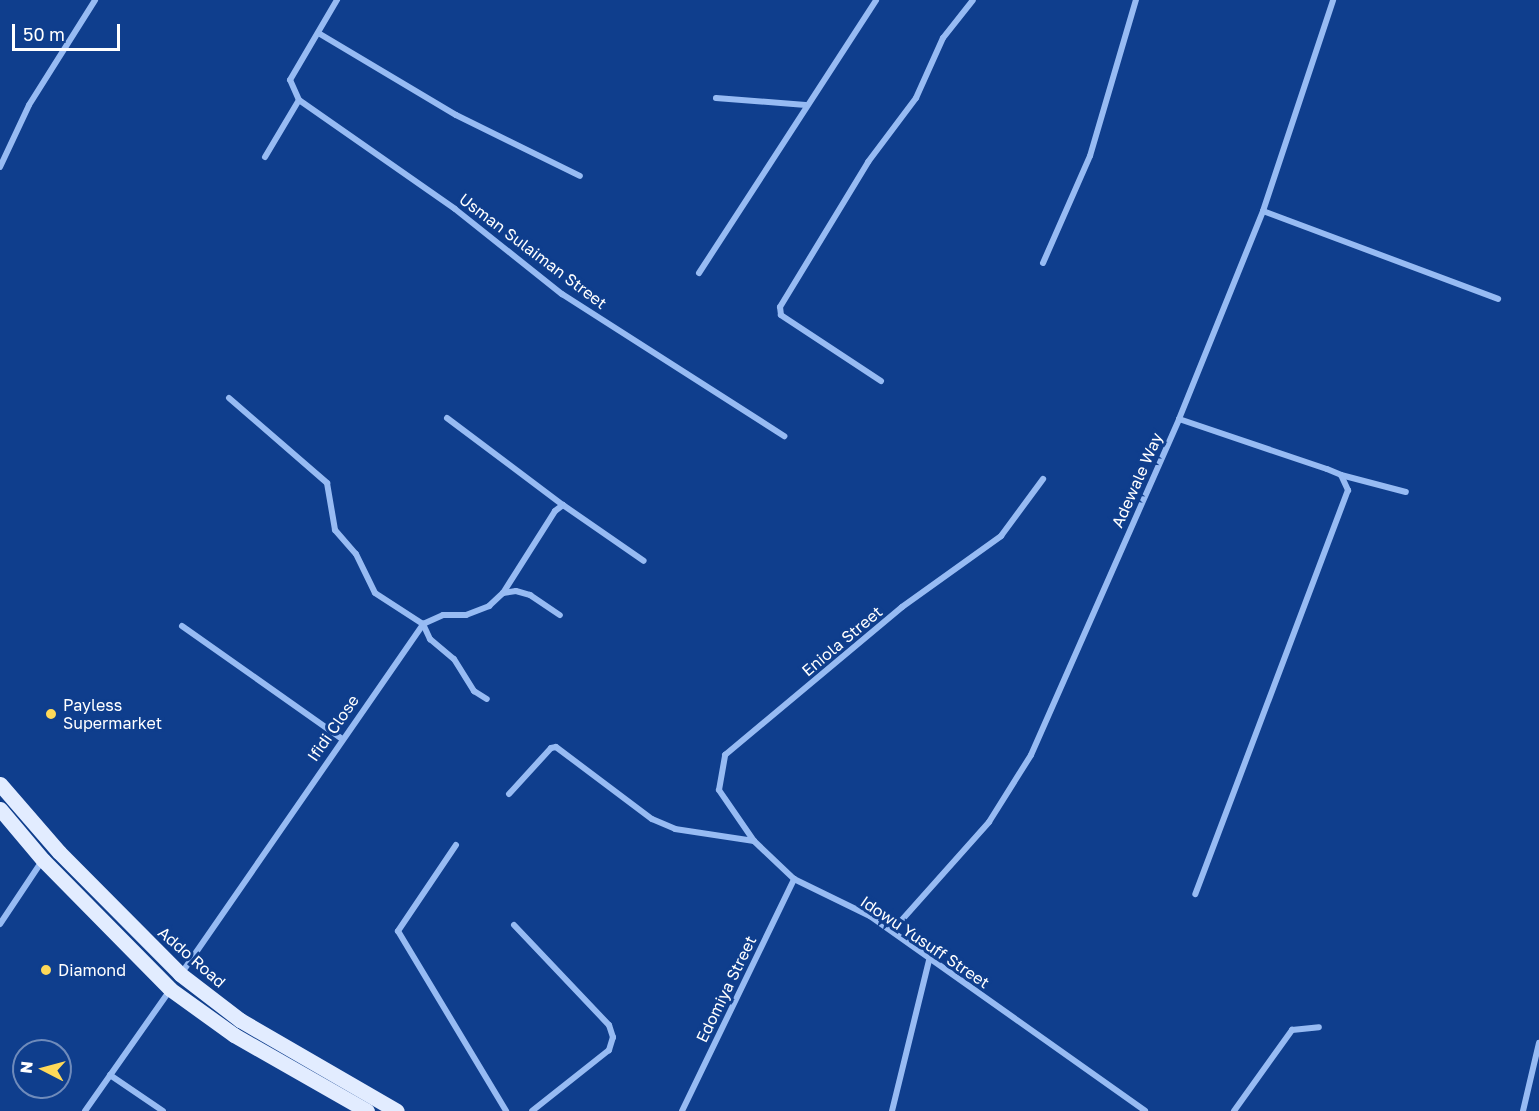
<!DOCTYPE html>
<html>
<head>
<meta charset="utf-8">
<style>
  body { margin:0 }
  #map { position:relative; width:1539px; height:1111px; overflow:hidden; background:#0f3e8d; font-family:"Golos Text",sans-serif }
  div>[style] { position:absolute }
  .minor>* { height:6px; margin:-3px; padding:0 3px; transform-origin:3px; border-radius:3px; background:#97bbf3 }
  .primary>* { height:15px; margin:-7.5px; padding:0 7.5px; transform-origin:7.5px; border-radius:7.5px; background:#e2ecff }
  .dots>* { width:16px; height:16px; translate:-50% -50%; box-sizing:border-box; border:3px solid #0f3e8d; border-radius:50% }
  span { translate:-50% -50%; white-space:nowrap; text-align:center; line-height:1.15; -webkit-text-stroke:6px #0f3e8d; paint-order:stroke }
  .street-label { font-size:16px; color:#fff }
  .poi-label { font-size:16px; color:#fff }
  .left { translate:0 -50%; text-align:left }
  .north { position:absolute; left:12px; top:1039px; width:60px; height:60px; box-sizing:border-box; background:#0f3e8d; border:2px solid #6f8bbb; border-radius:50%; rotate:276deg; font-size:16px; font-weight:700; line-height:24px; text-align:center; color:#fff }
  .north::after { content:''; display:block; margin:auto; width:21px; height:27px; background:#ffd958; clip-path:polygon(50% 0,100% 100%,50% 72%,0 100%) }
  .scale { position:absolute; left:12px; top:24px; width:108px; height:27px; box-sizing:border-box; border:3px solid #fff; border-top:0; padding-left:8px; font-size:18px; line-height:21px; white-space:nowrap; color:#fff; -webkit-text-stroke:4px #0f3e8d; paint-order:stroke }
</style>
</head>
<body>
<div id="map">
  <div class="minor">
    <i style="left:320px;top:34px;width:158px;rotate:30.8deg"></i>
    <i style="left:456px;top:115px;width:138px;rotate:26.2deg"></i>
    <i style="left:716px;top:98px;width:90px;rotate:4.4deg"></i>
    <i style="left:299px;top:100px;width:190px;rotate:34.9deg"></i>
    <i style="left:455px;top:209px;width:137px;rotate:38.5deg"></i>
    <i style="left:562px;top:294px;width:264px;rotate:32.6deg"></i>
    <i style="left:265px;top:157px;width:66px;rotate:-59.2deg"></i>
    <i style="left:299px;top:100px;width:22px;rotate:-114deg"></i>
    <i style="left:290px;top:80px;width:93px;rotate:-59.6deg"></i>
    <i style="left:0;top:167px;width:68px;rotate:-64.9deg"></i>
    <i style="left:29px;top:105px;width:124px;rotate:-57.8deg"></i>
    <i style="left:1263px;top:211px;width:251px;rotate:20.5deg"></i>
    <i style="left:1043px;top:263px;width:117px;rotate:-66.3deg"></i>
    <i style="left:1090px;top:156px;width:163px;rotate:-73.6deg"></i>
    <i style="left:699px;top:273px;width:325px;rotate:-57deg"></i>
    <i style="left:881px;top:381px;width:120px;rotate:-146.6deg"></i>
    <i style="left:781px;top:315px;width:8px;rotate:-97deg"></i>
    <i style="left:780px;top:307px;width:170px;rotate:-58.7deg"></i>
    <i style="left:868px;top:162px;width:80px;rotate:-53.1deg"></i>
    <i style="left:916px;top:98px;width:66px;rotate:-65.8deg"></i>
    <i style="left:943px;top:38px;width:48px;rotate:-51.7deg"></i>
    <i style="left:229px;top:398px;width:130px;rotate:40.9deg"></i>
    <i style="left:327px;top:483px;width:48px;rotate:80.3deg"></i>
    <i style="left:335px;top:530px;width:32px;rotate:49deg"></i>
    <i style="left:356px;top:554px;width:43px;rotate:64deg"></i>
    <i style="left:375px;top:593px;width:57px;rotate:32.9deg"></i>
    <i style="left:423px;top:624px;width:17px;rotate:65deg"></i>
    <i style="left:430px;top:639px;width:31px;rotate:40deg"></i>
    <i style="left:454px;top:659px;width:38px;rotate:58deg"></i>
    <i style="left:474px;top:691px;width:15px;rotate:32deg"></i>
    <i style="left:447px;top:418px;width:145px;rotate:36.9deg"></i>
    <i style="left:1179px;top:419px;width:156px;rotate:18.7deg"></i>
    <i style="left:1327px;top:469px;width:15px;rotate:23deg"></i>
    <i style="left:1341px;top:475px;width:17px;rotate:65deg"></i>
    <i style="left:1348px;top:490px;width:432px;rotate:110.7deg"></i>
    <i style="left:1341px;top:475px;width:67px;rotate:14.7deg"></i>
    <i style="left:503px;top:593px;width:97px;rotate:-57.6deg"></i>
    <i style="left:555px;top:511px;width:10px;rotate:-37deg"></i>
    <i style="left:563px;top:505px;width:98px;rotate:34.7deg"></i>
    <i style="left:182px;top:626px;width:196px;rotate:35.2deg"></i>
    <i style="left:509px;top:794px;width:62px;rotate:-47.6deg"></i>
    <i style="left:551px;top:748px;width:5px;rotate:-11deg"></i>
    <i style="left:556px;top:747px;width:120px;rotate:36.9deg"></i>
    <i style="left:652px;top:819px;width:25px;rotate:23deg"></i>
    <i style="left:675px;top:829px;width:80px;rotate:8.6deg"></i>
    <i style="left:754px;top:841px;width:55px;rotate:43.5deg"></i>
    <i style="left:794px;top:879px;width:85px;rotate:26deg"></i>
    <i style="left:870px;top:916px;width:337px;rotate:35.3deg"></i>
    <i style="left:754px;top:841px;width:62px;rotate:-124.5deg"></i>
    <i style="left:719px;top:790px;width:36px;rotate:-80deg"></i>
    <i style="left:725px;top:755px;width:231px;rotate:-39.9deg"></i>
    <i style="left:902px;top:607px;width:122px;rotate:-35.6deg"></i>
    <i style="left:1001px;top:536px;width:71px;rotate:-53.6deg"></i>
    <i style="left:456px;top:845px;width:104px;rotate:124deg"></i>
    <i style="left:398px;top:931px;width:210px;rotate:59deg"></i>
    <i style="left:0;top:924px;width:76px;rotate:-56.3deg"></i>
    <i style="left:514px;top:925px;width:138px;rotate:46.5deg"></i>
    <i style="left:609px;top:1025px;width:13px;rotate:72deg"></i>
    <i style="left:613px;top:1037px;width:14px;rotate:107deg"></i>
    <i style="left:609px;top:1050px;width:98px;rotate:141.6deg"></i>
    <i style="left:892px;top:931px;width:146px;rotate:-48.3deg"></i>
    <i style="left:989px;top:822px;width:79px;rotate:-57.9deg"></i>
    <i style="left:1031px;top:755px;width:367px;rotate:-66.2deg"></i>
    <i style="left:1179px;top:419px;width:224px;rotate:-68deg"></i>
    <i style="left:1263px;top:211px;width:222px;rotate:-71.6deg"></i>
    <i style="left:181px;top:974px;width:426px;rotate:-55.3deg"></i>
    <i style="left:423px;top:624px;width:22px;rotate:-24deg"></i>
    <i style="left:443px;top:615px;width:23px"></i>
    <i style="left:466px;top:615px;width:25px;rotate:-21deg"></i>
    <i style="left:489px;top:606px;width:19px;rotate:-43deg"></i>
    <i style="left:503px;top:593px;width:13px;rotate:-9deg"></i>
    <i style="left:516px;top:591px;width:15px;rotate:16deg"></i>
    <i style="left:530px;top:595px;width:36px;rotate:34deg"></i>
    <i style="left:110px;top:1075px;width:64px;rotate:34.2deg"></i>
    <i style="left:85px;top:1111px;width:148px;rotate:-54.9deg"></i>
    <i style="left:682px;top:1111px;width:258px;rotate:-64.2deg"></i>
    <i style="left:892px;top:1111px;width:155px;rotate:-76.2deg"></i>
    <i style="left:1234px;top:1111px;width:100px;rotate:-54.4deg"></i>
    <i style="left:1292px;top:1030px;width:27px;rotate:-6deg"></i>
    <i style="left:1523px;top:1111px;width:70px;rotate:-76.8deg"></i>
  </div>
  <div class="primary">
    <i style="left:0;top:784px;width:90px;rotate:49.1deg"></i>
    <i style="left:59px;top:852px;width:172px;rotate:45.2deg"></i>
    <i style="left:180px;top:974px;width:76px;rotate:37.5deg"></i>
    <i style="left:240px;top:1020px;width:181px;rotate:30.1deg"></i>
    <i style="left:0;top:809px;width:67px;rotate:49.9deg"></i>
    <i style="left:43px;top:860px;width:181px;rotate:45.4deg"></i>
    <i style="left:170px;top:989px;width:79px;rotate:35.7deg"></i>
    <i style="left:234px;top:1035px;width:153px;rotate:29.7deg"></i>
  </div>
  <div class="dots">
    <i style="left:51px;top:714px;background:#ffd958"></i>
    <i style="left:46px;top:970px;background:#ffd958"></i>
  </div>
  <div class="street-label">
    <span style="left:533px;top:251px;rotate:37deg">Usman Sulaiman Street</span>
    <span style="left:1137px;top:480px;rotate:-66deg">Adewale Way</span>
    <span style="left:842px;top:641px;rotate:-40deg">Eniola Street</span>
    <span style="left:333px;top:728px;rotate:-55deg">Ifidi Close</span>
    <span style="left:925px;top:942px;rotate:34deg">Idowu Yusuff Street</span>
    <span style="left:192px;top:957px;rotate:41deg">Addo Road</span>
    <span style="left:726px;top:989px;rotate:-64deg">Edomiya Street</span>
  </div>
  <div class="poi-label">
    <span class="left" style="left:63px;top:714px">Payless<br>Supermarket</span>
    <span class="left" style="left:58px;top:970px">Diamond</span>
  </div>
  <div class="north">N</div>
  <div class="scale">50 m</div>
</div>
</body>
</html>
